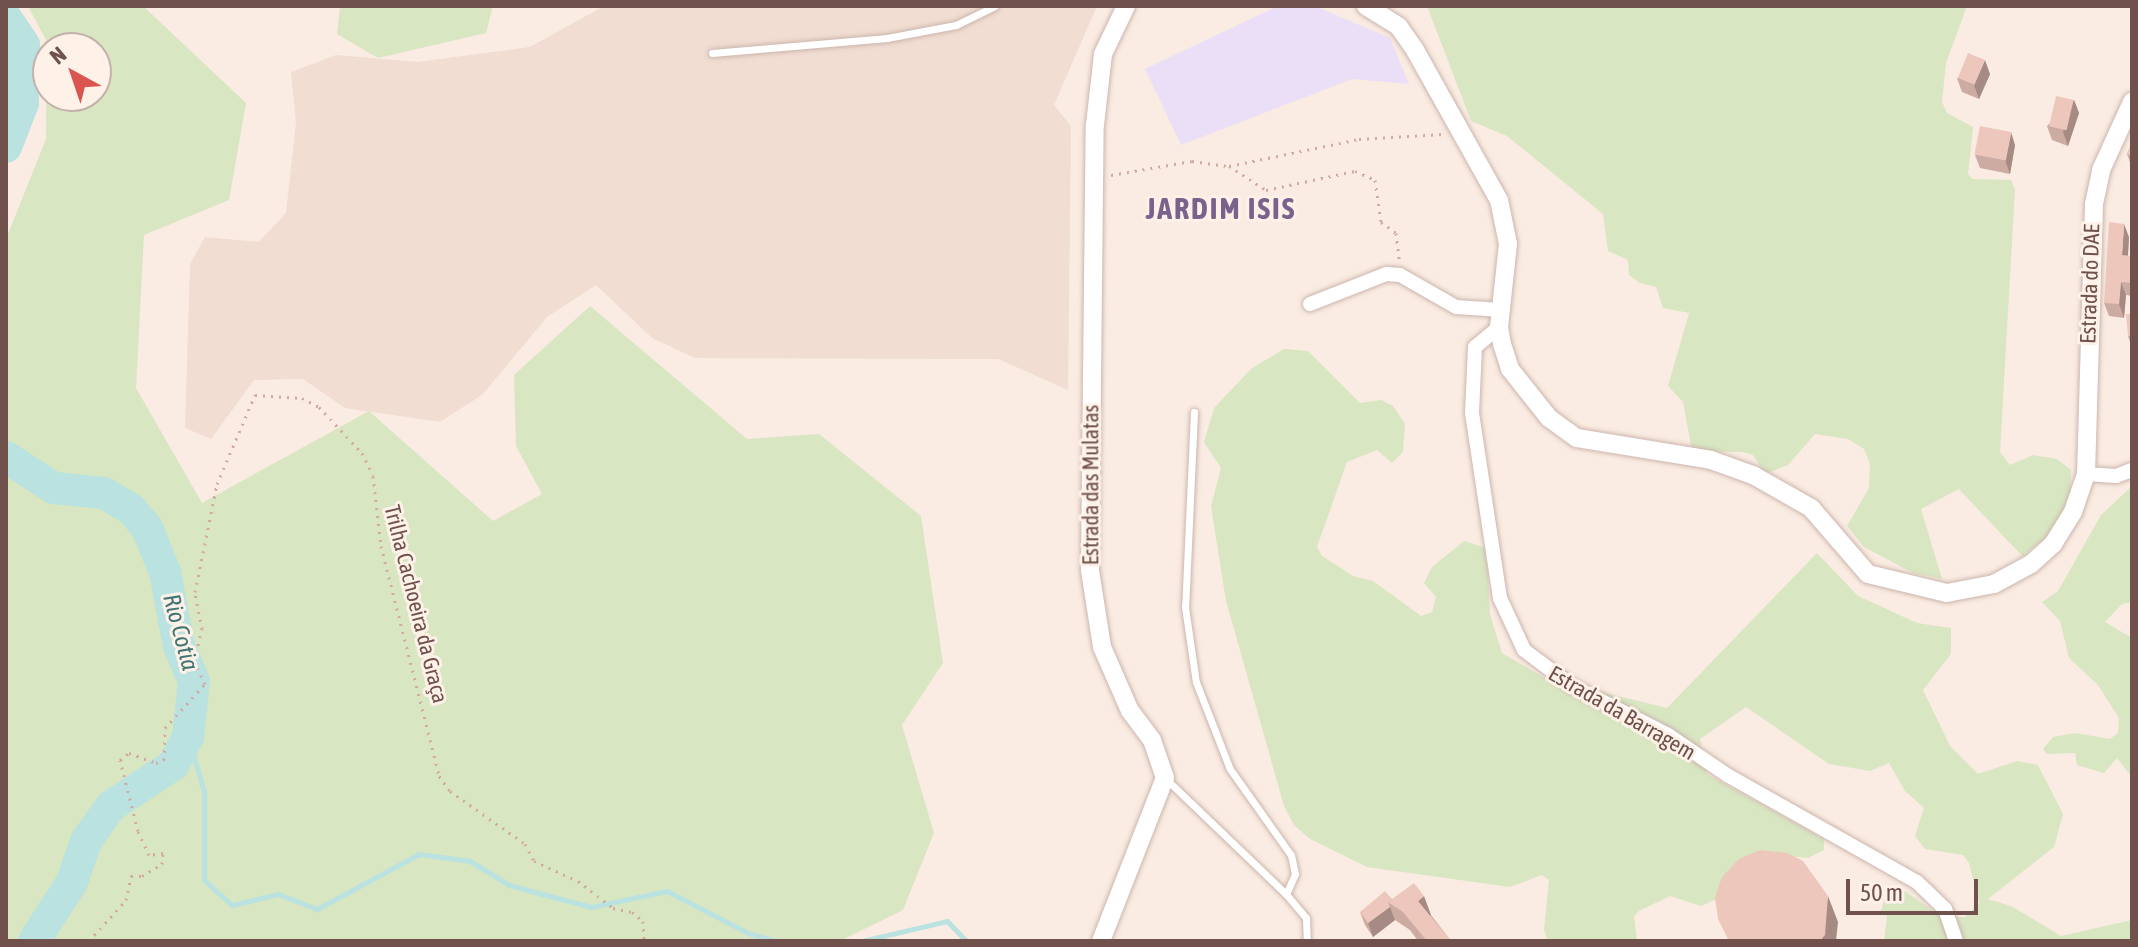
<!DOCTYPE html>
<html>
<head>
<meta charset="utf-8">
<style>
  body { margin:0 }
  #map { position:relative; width:2138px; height:947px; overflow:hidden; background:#faece2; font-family:"Asap Condensed",sans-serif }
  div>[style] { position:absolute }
  .residential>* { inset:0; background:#f1ddd2 }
  .education>* { inset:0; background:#eadff6 }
  .green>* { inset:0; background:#d8e6c2 }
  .stream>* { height:5px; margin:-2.5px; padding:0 2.5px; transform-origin:2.5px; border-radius:2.5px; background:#b9e2e0 }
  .river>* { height:32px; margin:-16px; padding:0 16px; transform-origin:16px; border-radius:16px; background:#b9e2e0 }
  .path>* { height:3px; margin-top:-1.5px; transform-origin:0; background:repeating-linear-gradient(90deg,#d2aaa0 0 2px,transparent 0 8px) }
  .roads { filter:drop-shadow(0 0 2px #ccb5ad) drop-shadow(0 0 2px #ccb5ad) }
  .service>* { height:7px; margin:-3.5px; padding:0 3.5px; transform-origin:3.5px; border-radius:3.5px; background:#fff }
  .minor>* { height:14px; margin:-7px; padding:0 7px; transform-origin:7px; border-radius:7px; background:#fff }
  .tertiary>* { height:18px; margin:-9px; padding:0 9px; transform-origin:9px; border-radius:9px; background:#fff }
  .wall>* { inset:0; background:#ccaba2 }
  .shaded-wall>* { inset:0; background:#a68b84 }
  .building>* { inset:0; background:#edc7bc; transform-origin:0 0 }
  span { translate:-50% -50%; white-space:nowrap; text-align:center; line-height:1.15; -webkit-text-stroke:6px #fdf1e8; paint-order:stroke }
  .street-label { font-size:22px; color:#70514b }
  .water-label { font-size:24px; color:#407473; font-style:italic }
  .district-label { font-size:30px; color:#77638c; font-weight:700; letter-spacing:2px }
  .frame { position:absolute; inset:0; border:8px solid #70514b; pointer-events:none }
  .north { position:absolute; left:32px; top:32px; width:80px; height:80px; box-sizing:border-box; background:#fdf1e8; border:2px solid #c5b1a9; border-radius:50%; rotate:320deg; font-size:22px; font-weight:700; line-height:32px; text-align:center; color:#70514b }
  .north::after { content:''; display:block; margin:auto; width:28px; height:36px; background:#db5550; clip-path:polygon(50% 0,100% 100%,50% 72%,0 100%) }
  .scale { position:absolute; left:1846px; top:879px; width:132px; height:36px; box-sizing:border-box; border:4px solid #70514b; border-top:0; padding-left:10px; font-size:24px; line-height:28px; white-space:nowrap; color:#70514b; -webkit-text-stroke:6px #fdf1e8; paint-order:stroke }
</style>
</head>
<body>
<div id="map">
  <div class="residential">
    <i style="clip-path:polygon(604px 6px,1097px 6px,1054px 105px,1071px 126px,1068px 390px,998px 359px,695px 358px,652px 338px,596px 285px,547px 317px,482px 395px,440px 422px,345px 408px,303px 379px,254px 380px,211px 439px,185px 428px,190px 264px,205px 237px,259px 242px,286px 213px,296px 123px,291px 72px,336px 55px,417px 62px,530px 47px)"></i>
  </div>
  <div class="education">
    <i style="clip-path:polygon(1278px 6px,1315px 6px,1390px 38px,1409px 84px,1352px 79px,1181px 145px,1145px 69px)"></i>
  </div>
  <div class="green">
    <i style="clip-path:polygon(evenodd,28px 6px,143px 6px,246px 103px,229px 200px,144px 235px,136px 388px,202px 503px,369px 411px,493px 521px,542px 494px,516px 446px,514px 375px,590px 306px,747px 439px,819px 434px,921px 516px,943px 663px,902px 725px,934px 833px,903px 910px,840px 941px,6px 941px,6px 239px,46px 139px,47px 42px,28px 6px,96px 48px,96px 96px,48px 96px,48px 48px,96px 48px)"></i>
    <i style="clip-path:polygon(340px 6px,493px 6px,486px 33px,378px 58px,337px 34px)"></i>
    <i style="clip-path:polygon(1427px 6px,1967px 6px,1946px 63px,1942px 102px,1947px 113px,1973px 127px,1968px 174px,1973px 179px,2011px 180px,2015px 189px,2000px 452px,2010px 465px,2033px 455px,2057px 459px,2071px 470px,2070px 502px,2055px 530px,2022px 556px,1959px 489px,1921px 509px,1942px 579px,1913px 573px,1864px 547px,1847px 526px,1869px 488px,1870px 464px,1864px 449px,1848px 439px,1815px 434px,1788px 465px,1765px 474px,1753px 455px,1743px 452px,1692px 451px,1683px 402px,1668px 386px,1689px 313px,1663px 308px,1656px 287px,1640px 283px,1629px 275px,1628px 260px,1608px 251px,1603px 214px,1507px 136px,1471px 121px)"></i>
    <i style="clip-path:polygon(1284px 349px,1308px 351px,1360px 403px,1381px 400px,1393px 406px,1405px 424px,1403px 452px,1392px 463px,1377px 450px,1347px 462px,1317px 547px,1322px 556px,1353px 576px,1373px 581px,1421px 616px,1432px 612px,1436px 597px,1424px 583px,1432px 567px,1464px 541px,1486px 548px,1490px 614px,1502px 653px,1545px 678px,1667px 708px,1817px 553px,1858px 596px,1917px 623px,1951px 628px,1951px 654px,1923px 690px,1950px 746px,1978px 774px,2017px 761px,2038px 765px,2063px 814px,2054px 847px,1988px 899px,2011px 906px,2061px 936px,2132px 920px,2132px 941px,1884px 941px,1887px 916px,1881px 911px,1886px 894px,1902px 889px,1943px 918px,1965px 917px,1979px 903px,1969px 863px,1963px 855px,1925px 849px,1915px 836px,1924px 808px,1905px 791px,1889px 763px,1870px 771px,1829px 764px,1746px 707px,1700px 739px,1707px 774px,1824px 839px,1824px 850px,1808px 858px,1763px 854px,1724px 896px,1701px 906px,1670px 896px,1639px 911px,1634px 916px,1637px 941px,1548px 941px,1544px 930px,1549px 880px,1542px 875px,1510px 887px,1367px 867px,1310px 839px,1294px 825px,1284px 806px,1226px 601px,1211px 506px,1221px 468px,1204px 442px,1214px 408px,1252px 368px)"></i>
    <i style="clip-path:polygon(2132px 486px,2132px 602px,2122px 604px,2105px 622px,2132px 638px,2132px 777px,2117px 758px,2104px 773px,2077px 765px,2075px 753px,2047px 754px,2043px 749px,2053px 737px,2075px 733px,2110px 739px,2118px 733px,2119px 718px,2098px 685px,2069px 658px,2060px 621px,2042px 602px,2058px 591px,2101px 515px)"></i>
  </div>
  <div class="stream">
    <i style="left:188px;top:737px;width:57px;rotate:73.8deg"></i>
    <i style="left:204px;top:792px;width:88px;rotate:90deg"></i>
    <i style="left:204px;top:880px;width:38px;rotate:42deg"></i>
    <i style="left:232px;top:905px;width:47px;rotate:-13.4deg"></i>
    <i style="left:278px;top:894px;width:42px;rotate:21deg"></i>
    <i style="left:317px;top:909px;width:116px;rotate:-28.3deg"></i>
    <i style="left:419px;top:854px;width:51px;rotate:7.8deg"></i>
    <i style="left:470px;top:861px;width:46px;rotate:31.6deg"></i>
    <i style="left:509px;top:885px;width:85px;rotate:15deg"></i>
    <i style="left:591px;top:907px;width:78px;rotate:-11.9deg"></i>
    <i style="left:667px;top:891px;width:91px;rotate:27.4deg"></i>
    <i style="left:748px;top:933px;width:29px;rotate:16deg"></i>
    <i style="left:862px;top:941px;width:87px;rotate:-13.2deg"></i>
    <i style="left:947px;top:921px;width:28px;rotate:46deg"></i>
  </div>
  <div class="river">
    <i style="left:6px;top:18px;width:32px;rotate:56deg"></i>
    <i style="left:24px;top:45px;width:58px;rotate:91deg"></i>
    <i style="left:23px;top:103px;width:47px;rotate:111.1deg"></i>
    <i style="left:6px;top:457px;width:57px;rotate:32.9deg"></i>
    <i style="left:54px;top:488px;width:50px;rotate:5.7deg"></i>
    <i style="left:104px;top:493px;width:31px;rotate:31deg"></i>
    <i style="left:131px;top:509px;width:25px;rotate:50deg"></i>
    <i style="left:147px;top:528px;width:48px;rotate:67.8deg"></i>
    <i style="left:165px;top:572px;width:75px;rotate:79.3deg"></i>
    <i style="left:179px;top:646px;width:39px;rotate:67deg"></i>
    <i style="left:194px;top:682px;width:55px;rotate:96.2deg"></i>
    <i style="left:188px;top:737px;width:32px;rotate:118deg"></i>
    <i style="left:173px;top:765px;width:74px;rotate:146.5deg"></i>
    <i style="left:111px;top:806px;width:43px;rotate:125.5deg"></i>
    <i style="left:86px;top:841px;width:43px;rotate:108.9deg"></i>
    <i style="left:72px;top:882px;width:70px;rotate:122.8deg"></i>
  </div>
  <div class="path">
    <i style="left:1229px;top:166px;width:44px;rotate:33deg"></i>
    <i style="left:1266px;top:190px;width:91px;rotate:-12.1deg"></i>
    <i style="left:1355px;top:171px;width:22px;rotate:24deg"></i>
    <i style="left:1375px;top:180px;width:42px;rotate:81.9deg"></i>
    <i style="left:1381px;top:222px;width:19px;rotate:36deg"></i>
    <i style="left:1396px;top:233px;width:26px;rotate:83deg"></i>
    <i style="left:1111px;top:175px;width:82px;rotate:-9.8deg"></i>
    <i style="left:1192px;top:161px;width:37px;rotate:8deg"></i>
    <i style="left:1229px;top:166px;width:133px;rotate:-11.7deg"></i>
    <i style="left:1359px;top:139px;width:84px;rotate:-3.4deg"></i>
    <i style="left:89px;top:941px;width:55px;rotate:-47.9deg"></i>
    <i style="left:126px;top:900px;width:25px;rotate:-78deg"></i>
    <i style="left:131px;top:876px;width:11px"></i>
    <i style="left:142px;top:876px;width:23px;rotate:-31deg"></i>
    <i style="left:162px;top:864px;width:11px;rotate:-85deg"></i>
    <i style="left:163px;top:853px;width:14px;rotate:172deg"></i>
    <i style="left:149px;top:855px;width:26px;rotate:-115deg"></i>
    <i style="left:138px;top:831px;width:73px;rotate:-104.2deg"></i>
    <i style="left:120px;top:760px;width:11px;rotate:-38deg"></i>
    <i style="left:129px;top:753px;width:29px;rotate:20deg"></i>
    <i style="left:156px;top:763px;width:9px;rotate:-21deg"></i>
    <i style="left:164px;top:760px;width:32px;rotate:-88deg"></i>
    <i style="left:165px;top:728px;width:59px;rotate:-47.7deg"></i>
    <i style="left:205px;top:684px;width:25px;rotate:-116deg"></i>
    <i style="left:194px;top:661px;width:33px;rotate:-76deg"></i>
    <i style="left:202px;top:629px;width:38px;rotate:-101deg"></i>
    <i style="left:195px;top:592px;width:110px;rotate:-78.5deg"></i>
    <i style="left:217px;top:484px;width:97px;rotate:-66.9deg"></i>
    <i style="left:255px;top:395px;width:47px;rotate:3.7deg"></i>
    <i style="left:302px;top:398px;width:19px;rotate:28deg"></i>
    <i style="left:319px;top:407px;width:63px;rotate:46.9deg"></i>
    <i style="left:362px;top:453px;width:25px;rotate:64deg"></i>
    <i style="left:373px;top:476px;width:70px;rotate:83.5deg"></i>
    <i style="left:381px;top:546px;width:237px;rotate:75.8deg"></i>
    <i style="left:439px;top:776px;width:19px;rotate:54deg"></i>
    <i style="left:450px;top:791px;width:92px;rotate:35.2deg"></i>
    <i style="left:525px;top:844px;width:19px;rotate:62deg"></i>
    <i style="left:534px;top:861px;width:48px;rotate:24.4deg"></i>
    <i style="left:578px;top:881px;width:44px;rotate:37.6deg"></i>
    <i style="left:613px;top:908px;width:19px;rotate:12deg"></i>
    <i style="left:632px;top:912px;width:14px;rotate:39deg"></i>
    <i style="left:643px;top:921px;width:20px;rotate:87deg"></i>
  </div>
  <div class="roads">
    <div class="service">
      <i style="left:712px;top:53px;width:176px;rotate:-4.9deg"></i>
      <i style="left:887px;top:38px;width:70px;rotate:-10.7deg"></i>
      <i style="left:956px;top:25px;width:43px;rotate:-26deg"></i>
      <i style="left:1194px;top:412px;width:195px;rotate:92.6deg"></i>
      <i style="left:1185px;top:607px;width:76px;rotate:81.7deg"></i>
      <i style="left:1196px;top:682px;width:93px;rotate:68.7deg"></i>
      <i style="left:1230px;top:769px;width:105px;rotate:54.7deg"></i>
      <i style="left:1291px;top:855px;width:19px;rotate:78deg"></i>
      <i style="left:1295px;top:874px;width:22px;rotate:114deg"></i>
      <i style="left:1166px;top:779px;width:166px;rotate:43.8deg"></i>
      <i style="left:1286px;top:894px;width:31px;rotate:50deg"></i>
      <i style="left:1306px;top:918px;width:23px;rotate:88deg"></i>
    </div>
    <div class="minor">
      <i style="left:1310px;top:304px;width:82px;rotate:-21.5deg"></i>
      <i style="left:1386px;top:274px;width:14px;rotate:4deg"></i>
      <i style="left:1400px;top:275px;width:64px;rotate:29.7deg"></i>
      <i style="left:1456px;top:307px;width:45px;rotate:3.8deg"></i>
      <i style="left:1499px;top:327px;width:31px;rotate:140deg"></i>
      <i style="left:1475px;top:347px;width:66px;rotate:92.6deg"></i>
      <i style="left:1472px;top:413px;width:187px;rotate:81.4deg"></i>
      <i style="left:1500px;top:598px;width:57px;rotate:65.2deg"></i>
      <i style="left:1524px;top:650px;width:60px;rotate:36.9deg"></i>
      <i style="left:1572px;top:686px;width:108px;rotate:27deg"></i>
      <i style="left:1668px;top:735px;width:71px;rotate:34.1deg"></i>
      <i style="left:1727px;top:775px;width:218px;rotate:29.4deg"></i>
      <i style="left:1917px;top:882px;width:39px;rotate:44deg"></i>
      <i style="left:1945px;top:909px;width:34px;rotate:71deg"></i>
      <i style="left:2086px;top:474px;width:30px;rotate:4deg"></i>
      <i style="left:2116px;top:476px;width:17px;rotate:-21deg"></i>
    </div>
    <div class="tertiary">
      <i style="left:1366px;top:6px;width:39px;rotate:32deg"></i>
      <i style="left:1399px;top:27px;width:28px;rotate:55deg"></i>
      <i style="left:1415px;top:50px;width:172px;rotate:60.8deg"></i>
      <i style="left:1499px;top:200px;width:45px;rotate:78.4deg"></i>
      <i style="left:1508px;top:244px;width:83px;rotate:96.2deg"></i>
      <i style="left:1499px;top:327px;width:17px;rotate:80deg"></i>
      <i style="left:1502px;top:344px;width:26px;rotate:72deg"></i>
      <i style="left:1510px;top:369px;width:63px;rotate:51.5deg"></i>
      <i style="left:1549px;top:418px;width:34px;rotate:36deg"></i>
      <i style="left:1577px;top:438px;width:136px;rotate:9.3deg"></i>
      <i style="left:1711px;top:460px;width:45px;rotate:19.7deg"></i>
      <i style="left:1753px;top:475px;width:67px;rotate:29.6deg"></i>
      <i style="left:1811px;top:508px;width:87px;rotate:49.2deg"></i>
      <i style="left:1868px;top:574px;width:81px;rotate:13.5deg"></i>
      <i style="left:1947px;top:593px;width:48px;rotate:-10.8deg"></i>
      <i style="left:1994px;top:584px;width:42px;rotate:-28.4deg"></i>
      <i style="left:2031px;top:564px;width:30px;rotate:-42deg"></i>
      <i style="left:2053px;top:544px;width:38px;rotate:-58deg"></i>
      <i style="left:2073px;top:512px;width:40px;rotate:-71.1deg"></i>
      <i style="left:2086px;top:474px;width:270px;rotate:-88.3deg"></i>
      <i style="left:2094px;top:204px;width:35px;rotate:-78deg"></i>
      <i style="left:2101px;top:170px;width:75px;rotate:-65.5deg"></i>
      <i style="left:1101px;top:941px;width:175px;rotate:-68.6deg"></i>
      <i style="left:1165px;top:778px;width:40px;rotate:-108.9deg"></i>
      <i style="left:1152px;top:740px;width:36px;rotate:-127deg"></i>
      <i style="left:1130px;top:711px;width:70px;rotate:-113.6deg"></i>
      <i style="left:1102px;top:647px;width:78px;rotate:-98.9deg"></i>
      <i style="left:1090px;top:570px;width:445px;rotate:-89.4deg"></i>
      <i style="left:1095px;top:125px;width:71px;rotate:-83.6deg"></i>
      <i style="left:1103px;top:54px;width:53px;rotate:-64.4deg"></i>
    </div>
  </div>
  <div class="wall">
    <i style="clip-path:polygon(1990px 74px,1979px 99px,1962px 92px,1957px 78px)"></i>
    <i style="clip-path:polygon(2074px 100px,2079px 113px,2068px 146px,2052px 140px,2047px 126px)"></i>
    <i style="clip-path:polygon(2132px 142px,2132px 168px,2127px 154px)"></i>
    <i style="clip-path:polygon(2015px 145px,2010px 174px,1980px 168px,1975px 155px)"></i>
    <i style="clip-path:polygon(2129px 237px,2128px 256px,2132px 256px,2132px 296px,2126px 295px,2124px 318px,2109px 316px,2104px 303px)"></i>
    <i style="clip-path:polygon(2132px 314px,2132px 348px,2128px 336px)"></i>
    <i style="clip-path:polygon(1392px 899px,1431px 915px,1451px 941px,1418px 941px,1410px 930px,1395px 920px,1373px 937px,1365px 925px,1360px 912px)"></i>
  </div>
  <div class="shaded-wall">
    <i style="clip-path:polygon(1985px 60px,1990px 74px,1979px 99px,1974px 85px)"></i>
    <i style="clip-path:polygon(2074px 100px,2079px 113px,2068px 146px,2063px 132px)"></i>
    <i style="clip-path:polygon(2011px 132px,2015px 145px,2010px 174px,2005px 160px)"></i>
    <i style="clip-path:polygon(2124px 224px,2129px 237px,2127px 269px,2122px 255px)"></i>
    <i style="clip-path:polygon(2121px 282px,2126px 295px,2124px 318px,2119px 304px)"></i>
    <i style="clip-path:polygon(1424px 896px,1431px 915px,1425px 920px,1418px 901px)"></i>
    <i style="clip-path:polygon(1828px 896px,1838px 922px,1836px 941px,1820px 941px)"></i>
    <i style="clip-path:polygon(1390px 907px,1395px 920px,1373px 937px,1368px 923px)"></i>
  </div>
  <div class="building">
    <i style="left:1968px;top:53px;width:18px;height:27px;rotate:22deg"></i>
    <i style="left:2056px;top:96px;width:18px;height:31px;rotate:13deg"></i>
    <i style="left:1980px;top:126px;width:32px;height:29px;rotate:11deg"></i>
    <i style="clip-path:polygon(2132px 142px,2132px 156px,2127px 154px)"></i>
    <i style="clip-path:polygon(2109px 222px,2124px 224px,2122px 255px,2132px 256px,2132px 283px,2121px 282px,2119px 304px,2104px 303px)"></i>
    <i style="clip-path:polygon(2126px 314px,2132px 314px,2132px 336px,2128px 336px)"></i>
    <i style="clip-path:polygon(1760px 850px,1787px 853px,1803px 861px,1828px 896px,1825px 935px,1820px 941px,1729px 941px,1718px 919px,1715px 897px,1722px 877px,1739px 859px)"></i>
    <i style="clip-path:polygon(1414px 883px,1424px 896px,1418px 901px,1451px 941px,1427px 941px,1403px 912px,1388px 902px)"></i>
    <i style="clip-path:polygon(1385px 891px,1392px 899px,1388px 902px,1390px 907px,1368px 923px,1360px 912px)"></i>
  </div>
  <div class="street-label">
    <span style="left:2090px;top:284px;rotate:-88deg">Estrada do DAE</span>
    <span style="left:1091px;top:485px;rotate:-90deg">Estrada das Mulatas</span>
    <span style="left:416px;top:604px;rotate:76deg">Trilha Cachoeira da Graça</span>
    <span style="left:1622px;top:713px;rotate:30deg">Estrada da Barragem</span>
  </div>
  <div class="water-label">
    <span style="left:181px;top:632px;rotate:75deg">Rio Cotia</span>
  </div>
  <div class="district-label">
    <span style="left:1221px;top:208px">JARDIM ISIS</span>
  </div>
  <div class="frame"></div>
  <div class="north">N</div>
  <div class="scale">50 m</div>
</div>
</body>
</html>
